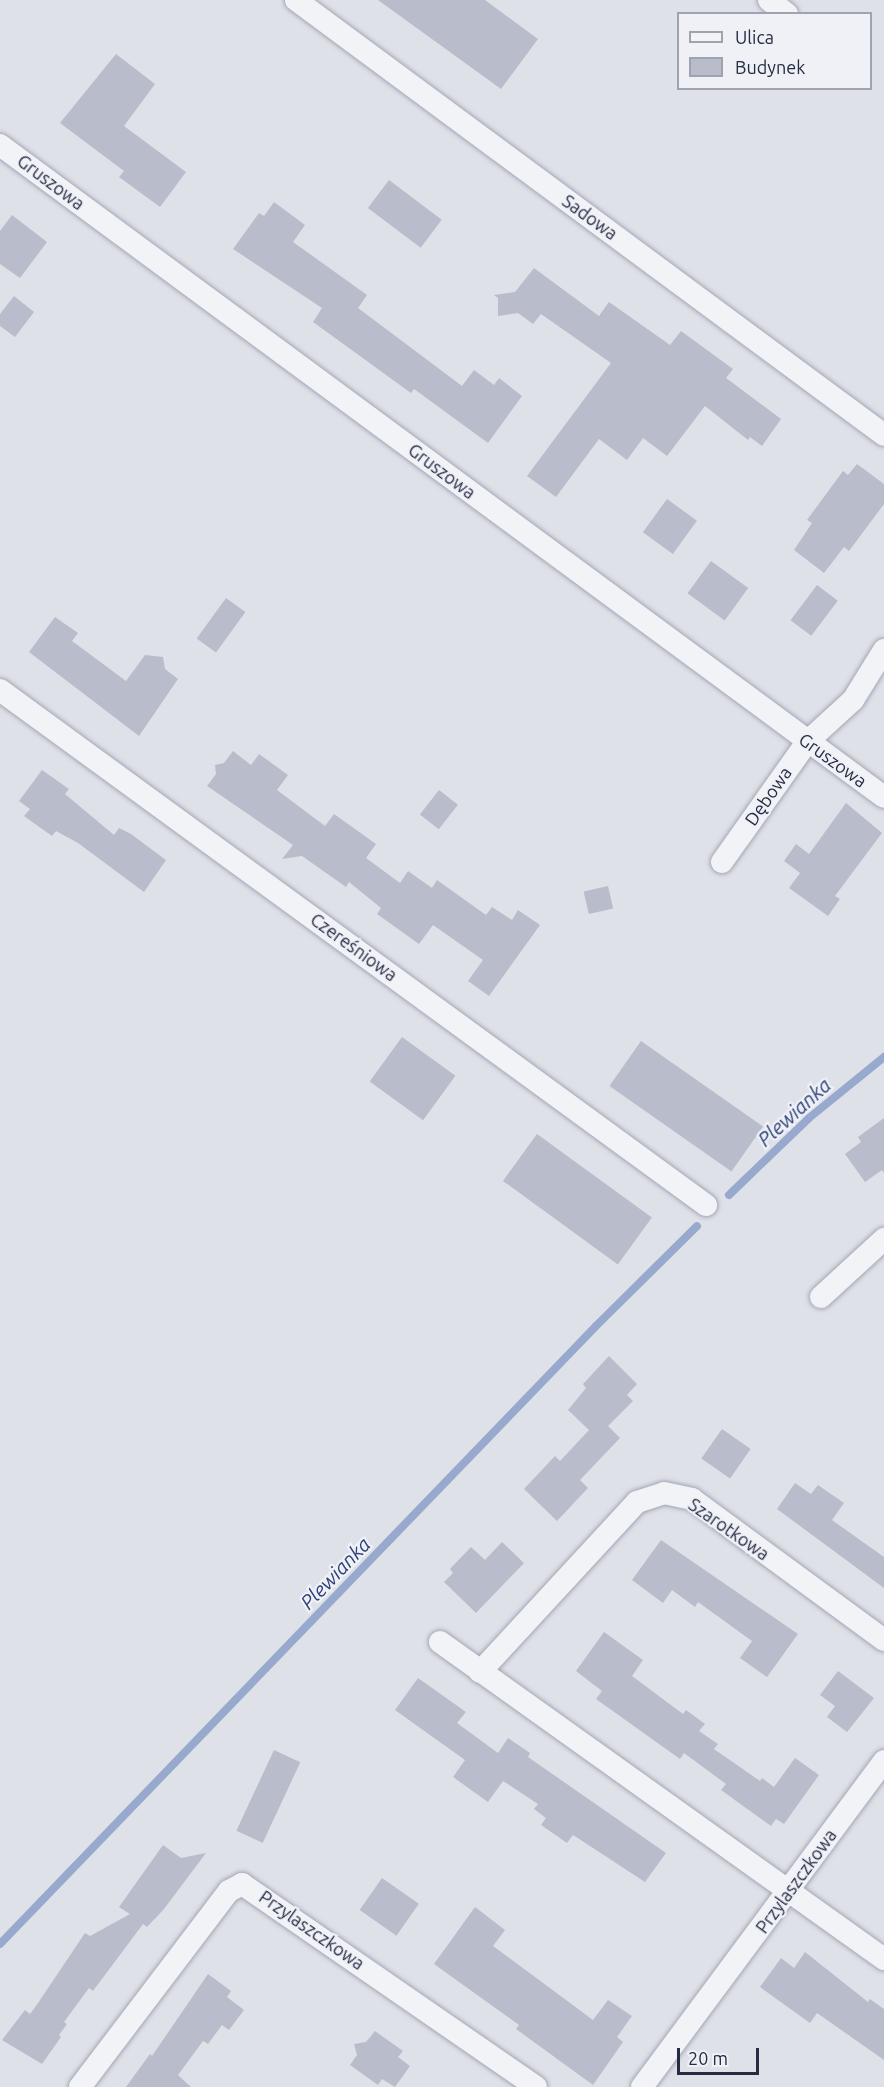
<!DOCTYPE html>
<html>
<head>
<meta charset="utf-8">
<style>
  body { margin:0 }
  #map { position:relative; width:884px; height:2087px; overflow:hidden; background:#dfe1e9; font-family:Ubuntu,sans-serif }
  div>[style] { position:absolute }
  .stream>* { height:8px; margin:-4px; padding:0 4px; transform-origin:4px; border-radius:4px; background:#97a9cd }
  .building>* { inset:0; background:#b9bcca; transform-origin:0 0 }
  .roads { filter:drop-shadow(0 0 2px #a4a7b4) drop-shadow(0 0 2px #a4a7b4) }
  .minor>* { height:22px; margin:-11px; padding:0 11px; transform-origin:11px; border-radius:11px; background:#f2f3f7 }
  span { translate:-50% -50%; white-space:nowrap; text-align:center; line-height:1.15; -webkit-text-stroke:4.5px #eff1f7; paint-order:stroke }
  .street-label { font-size:18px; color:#262c42 }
  .water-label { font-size:20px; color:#2d4379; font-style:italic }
  .legend { position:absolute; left:677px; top:12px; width:195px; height:78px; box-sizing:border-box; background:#eff1f7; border:2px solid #9fa2af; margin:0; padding:8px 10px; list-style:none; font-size:18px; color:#262c42 }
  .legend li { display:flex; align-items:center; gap:12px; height:30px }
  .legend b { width:30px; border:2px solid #9fa2af }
  .scale { position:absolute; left:677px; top:2048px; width:82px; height:27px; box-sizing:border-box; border:3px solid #262c42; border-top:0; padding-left:8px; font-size:18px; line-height:21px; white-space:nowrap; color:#262c42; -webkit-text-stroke:4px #eff1f7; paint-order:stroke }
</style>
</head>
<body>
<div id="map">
  <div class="stream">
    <i style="left:729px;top:1195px;width:111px;rotate:-43.9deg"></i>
    <i style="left:809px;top:1118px;width:97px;rotate:-39.1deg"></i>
    <i style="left:0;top:1944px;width:859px;rotate:-46.04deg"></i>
    <i style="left:596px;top:1326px;width:142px;rotate:-44.7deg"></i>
  </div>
  <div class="building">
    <i style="clip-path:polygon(378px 0,485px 0,538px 39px,501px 89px)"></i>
    <i style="clip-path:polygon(116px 54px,155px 84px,124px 126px,186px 172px,160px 207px,119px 177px,124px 171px,60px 123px)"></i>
    <i style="left:389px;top:180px;width:66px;height:35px;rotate:37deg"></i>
    <i style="clip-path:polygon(274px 202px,305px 225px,293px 242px,367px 295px,358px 308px,462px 386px,474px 370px,494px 385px,499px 378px,522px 396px,488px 443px,414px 389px,411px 393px,313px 322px,322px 308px,233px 249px,259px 213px,264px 216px)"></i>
    <i style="clip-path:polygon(12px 215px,47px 242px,20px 278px,0 264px,0 231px)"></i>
    <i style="clip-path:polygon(534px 268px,599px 316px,609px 302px,670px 345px,681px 331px,733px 369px,726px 378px,781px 419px,762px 446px,750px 437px,748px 440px,705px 406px,667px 456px,643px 438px,627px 460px,599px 439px,556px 497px,527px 476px,611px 363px,541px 314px,533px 324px,518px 313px,498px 316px,498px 298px,494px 295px,515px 292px)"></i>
    <i style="clip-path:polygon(14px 296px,34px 312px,15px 337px,0 326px,0 314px)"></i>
    <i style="clip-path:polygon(857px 464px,884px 484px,884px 504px,849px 551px,844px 547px,824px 573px,794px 550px,812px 523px,807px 520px,843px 471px,848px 475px)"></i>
    <i style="left:667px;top:499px;width:37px;height:41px;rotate:36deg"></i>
    <i style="left:711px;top:561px;width:46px;height:40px;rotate:36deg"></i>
    <i style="left:817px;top:585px;width:26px;height:44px;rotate:37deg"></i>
    <i style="left:226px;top:598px;width:24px;height:50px;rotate:36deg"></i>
    <i style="clip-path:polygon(55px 617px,78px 633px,72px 641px,126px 681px,145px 655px,163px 657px,165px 669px,178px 679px,139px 736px,29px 652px)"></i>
    <i style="clip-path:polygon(233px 751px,251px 765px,259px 754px,288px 775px,277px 790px,325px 826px,334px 814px,376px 844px,366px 858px,400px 883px,408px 871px,432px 888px,437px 880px,486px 915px,492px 907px,512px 920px,518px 910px,540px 925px,489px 996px,468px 981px,483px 960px,433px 925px,419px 944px,377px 914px,381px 908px,349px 882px,346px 887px,302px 856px,282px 859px,293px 845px,207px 786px,216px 774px,215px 765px,224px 763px)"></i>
    <i style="clip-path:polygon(42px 770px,69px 789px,65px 794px,114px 835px,119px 828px,131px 834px,166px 860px,144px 892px,78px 843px,56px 831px,52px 836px,24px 816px,30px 809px,19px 801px)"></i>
    <i style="left:439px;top:790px;width:24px;height:31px;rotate:38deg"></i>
    <i style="clip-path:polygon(846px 803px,882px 833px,835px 896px,840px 899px,828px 916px,789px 888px,800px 873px,784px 861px,796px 844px,809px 854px)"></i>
    <i style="left:608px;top:886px;width:23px;height:25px;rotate:77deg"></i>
    <i style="left:402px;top:1037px;width:66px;height:55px;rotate:36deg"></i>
    <i style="left:641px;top:1041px;width:149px;height:55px;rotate:35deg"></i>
    <i style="clip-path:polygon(884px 1118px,884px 1173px,882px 1170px,865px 1182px,845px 1154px,861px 1142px,858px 1137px)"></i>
    <i style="left:537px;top:1134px;width:142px;height:58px;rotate:36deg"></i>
    <i style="clip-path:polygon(609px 1356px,637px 1384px,627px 1395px,633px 1401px,608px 1426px,620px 1438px,580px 1480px,588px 1488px,557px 1521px,524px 1489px,555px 1456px,560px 1461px,589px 1430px,568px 1410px,586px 1388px,583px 1384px)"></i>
    <i style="left:722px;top:1429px;width:35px;height:36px;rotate:35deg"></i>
    <i style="clip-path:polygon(795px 1483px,811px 1494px,818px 1485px,844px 1503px,832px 1520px,884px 1557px,884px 1588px,777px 1509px)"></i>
    <i style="clip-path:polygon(661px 1540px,798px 1634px,767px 1677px,740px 1658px,752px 1641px,698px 1602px,695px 1607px,672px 1590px,663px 1603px,632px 1580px)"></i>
    <i style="clip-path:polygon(502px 1542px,524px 1563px,476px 1613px,444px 1582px,453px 1573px,450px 1569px,471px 1547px,485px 1560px)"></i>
    <i style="clip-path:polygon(604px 1632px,643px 1660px,632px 1676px,683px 1714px,686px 1710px,705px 1724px,699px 1731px,718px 1744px,714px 1749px,760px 1781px,762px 1778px,774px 1787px,795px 1758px,819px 1775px,784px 1824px,776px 1819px,771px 1826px,721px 1790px,726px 1784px,684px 1753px,680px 1759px,596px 1699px,602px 1691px,576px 1671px)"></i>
    <i style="clip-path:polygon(838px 1671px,874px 1698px,847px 1732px,827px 1717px,835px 1706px,820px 1695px)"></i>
    <i style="clip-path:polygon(418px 1678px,466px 1712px,457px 1723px,498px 1753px,508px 1738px,530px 1753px,528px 1757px,666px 1853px,645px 1882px,573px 1835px,567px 1843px,541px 1825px,546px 1818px,534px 1809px,538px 1804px,503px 1781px,488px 1802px,453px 1777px,465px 1760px,395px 1710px)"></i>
    <i style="left:274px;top:1750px;width:29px;height:89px;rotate:25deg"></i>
    <i style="clip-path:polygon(163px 1845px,181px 1858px,206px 1853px,164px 1909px,147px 1927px,143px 1924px,93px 1991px,89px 1988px,64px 2022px,67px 2024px,59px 2035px,61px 2037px,42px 2064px,2px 2040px,25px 2010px,30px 2014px,38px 2003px,85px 1933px,90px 1936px,130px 1914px,119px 1907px)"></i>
    <i style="left:382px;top:1878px;width:45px;height:39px;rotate:35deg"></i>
    <i style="clip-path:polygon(475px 1907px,505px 1930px,493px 1946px,593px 2020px,608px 2000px,632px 2016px,617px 2037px,623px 2042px,593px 2085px,516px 2029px,519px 2025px,434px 1964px)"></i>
    <i style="clip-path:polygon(805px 1952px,868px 2002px,870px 1999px,884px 2009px,884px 2060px,817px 2013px,810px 2023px,760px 1987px,781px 1958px,794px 1968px)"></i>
    <i style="clip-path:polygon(208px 1974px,231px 1991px,227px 1997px,244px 2010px,229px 2030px,222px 2025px,208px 2044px,203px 2041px,178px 2075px,191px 2087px,126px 2087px,150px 2054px,152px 2056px)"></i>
    <i style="clip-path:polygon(375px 2031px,403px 2051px,398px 2057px,410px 2066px,395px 2087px,382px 2079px,378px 2085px,350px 2065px,357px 2055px,354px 2044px,366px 2042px)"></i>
  </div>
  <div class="roads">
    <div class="minor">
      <i style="left:296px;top:0;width:731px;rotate:36.49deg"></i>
      <i style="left:769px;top:0;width:23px;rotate:38deg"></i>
      <i style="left:0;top:145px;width:1098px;rotate:36.41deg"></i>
      <i style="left:0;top:690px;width:874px;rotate:36.11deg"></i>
      <i style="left:722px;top:862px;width:147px;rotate:-54.7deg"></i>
      <i style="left:807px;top:742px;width:62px;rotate:-42.4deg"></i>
      <i style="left:853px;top:700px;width:59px;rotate:-58.2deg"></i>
      <i style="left:821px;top:1297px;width:86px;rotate:-42.6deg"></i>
      <i style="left:440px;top:1642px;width:546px;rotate:35.53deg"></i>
      <i style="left:480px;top:1672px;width:231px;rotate:-47.3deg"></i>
      <i style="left:637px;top:1502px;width:28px;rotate:-18deg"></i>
      <i style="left:664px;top:1493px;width:29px;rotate:12deg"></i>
      <i style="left:692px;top:1499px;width:238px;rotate:36.3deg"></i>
      <i style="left:80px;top:2087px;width:246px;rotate:-52.8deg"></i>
      <i style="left:229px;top:1891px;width:15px;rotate:-28deg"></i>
      <i style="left:242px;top:1884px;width:357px;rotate:34.6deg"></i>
      <i style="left:642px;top:2087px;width:406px;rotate:-53.4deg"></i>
    </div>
  </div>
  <div class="street-label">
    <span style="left:51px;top:182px;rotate:37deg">Gruszowa</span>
    <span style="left:590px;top:217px;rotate:36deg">Sadowa</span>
    <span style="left:442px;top:471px;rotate:37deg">Gruszowa</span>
    <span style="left:833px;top:760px;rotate:36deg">Gruszowa</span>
    <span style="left:768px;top:796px;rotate:-55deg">Dębowa</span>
    <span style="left:354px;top:947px;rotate:36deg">Czereśniowa</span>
    <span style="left:729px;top:1529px;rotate:35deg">Szarotkowa</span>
    <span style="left:796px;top:1881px;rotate:-54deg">Przylaszczkowa</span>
    <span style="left:312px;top:1930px;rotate:35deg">Przylaszczkowa</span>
  </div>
  <div class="water-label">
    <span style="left:794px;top:1112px;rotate:-42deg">Plewianka</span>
    <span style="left:335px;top:1573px;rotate:-46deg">Plewianka</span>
  </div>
  <ul class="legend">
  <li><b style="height:8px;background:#f2f3f7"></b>Ulica</li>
  <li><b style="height:16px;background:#b9bcca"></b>Budynek</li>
  </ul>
  <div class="scale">20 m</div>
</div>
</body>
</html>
